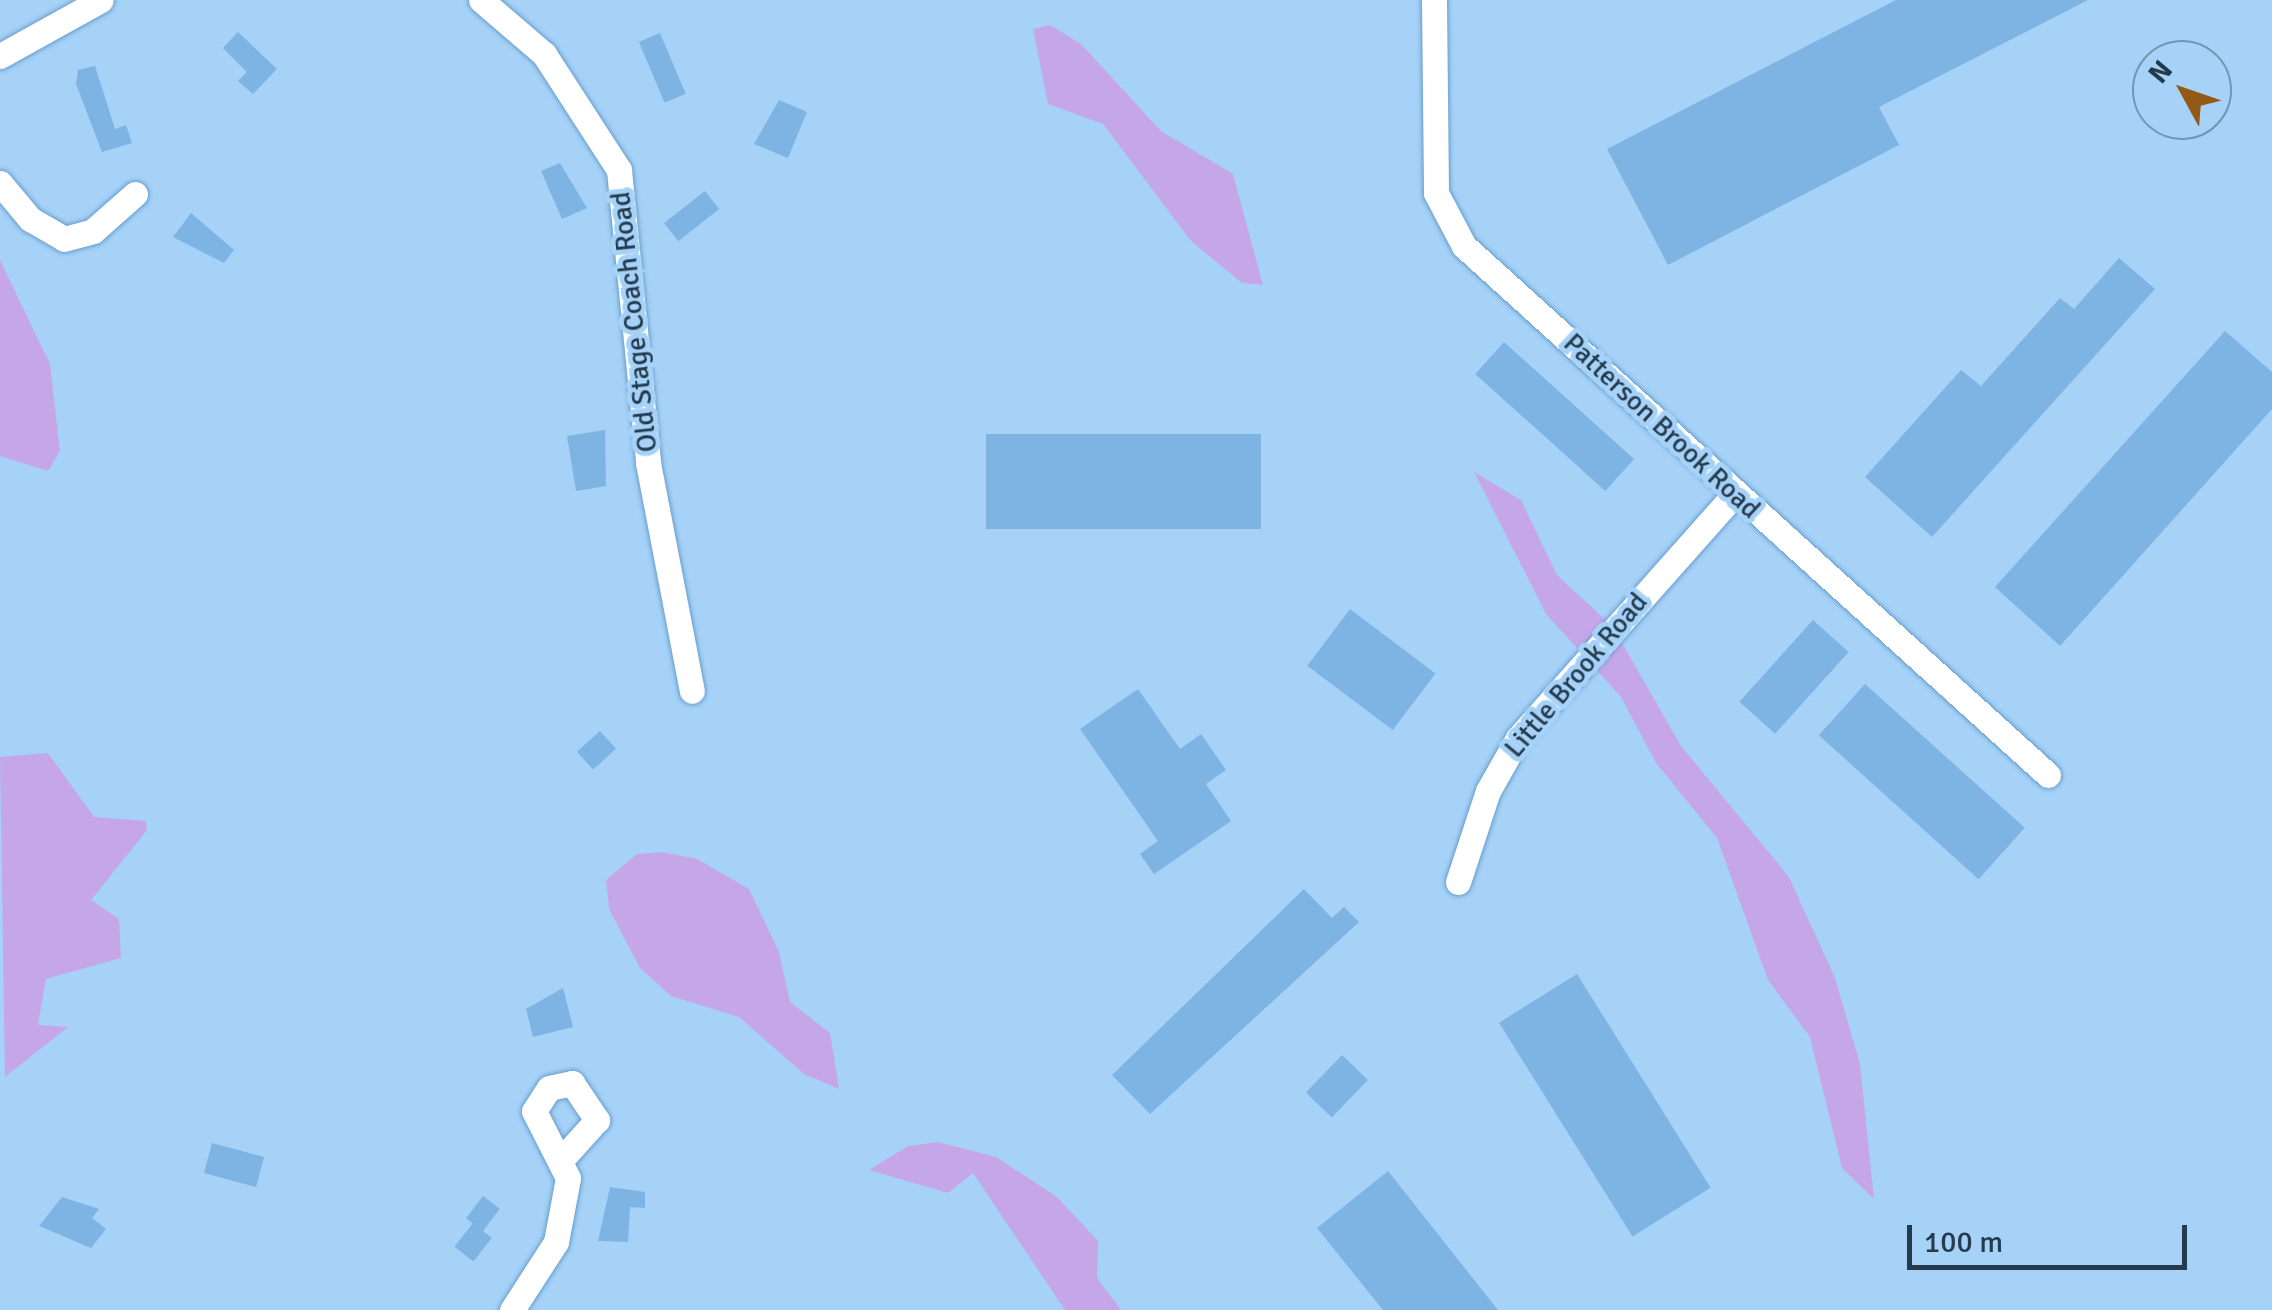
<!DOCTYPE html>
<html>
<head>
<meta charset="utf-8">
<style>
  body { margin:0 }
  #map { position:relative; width:2272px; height:1310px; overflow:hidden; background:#a6d2f8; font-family:Signika,sans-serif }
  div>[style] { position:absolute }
  .green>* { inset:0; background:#c5a7e9 }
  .building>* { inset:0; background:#7db4e3; transform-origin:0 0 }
  .roads { filter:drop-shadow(0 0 2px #689ecc) drop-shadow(0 0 2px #689ecc) }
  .minor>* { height:25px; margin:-12.5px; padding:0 12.5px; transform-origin:12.5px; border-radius:12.5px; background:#fff }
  span { translate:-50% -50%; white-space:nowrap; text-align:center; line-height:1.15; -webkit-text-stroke:10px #a6d2f8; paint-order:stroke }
  .street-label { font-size:28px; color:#243b4e }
  .north { position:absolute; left:2132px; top:40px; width:100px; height:100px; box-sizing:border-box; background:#a6d2f8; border:2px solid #7296b4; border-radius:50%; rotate:310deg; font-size:28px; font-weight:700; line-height:40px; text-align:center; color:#243b4e }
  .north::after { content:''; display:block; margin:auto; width:35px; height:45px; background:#935a15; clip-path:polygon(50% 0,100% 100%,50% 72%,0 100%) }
  .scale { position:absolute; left:1907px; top:1225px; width:280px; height:45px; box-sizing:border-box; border:5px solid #243b4e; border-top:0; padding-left:12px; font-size:30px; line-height:35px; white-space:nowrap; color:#243b4e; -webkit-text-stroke:8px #a6d2f8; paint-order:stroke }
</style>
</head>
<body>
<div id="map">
  <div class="green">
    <i style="clip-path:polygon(1050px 25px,1081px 44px,1161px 131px,1233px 174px,1263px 285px,1242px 283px,1191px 241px,1103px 124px,1048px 104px,1033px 29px)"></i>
    <i style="clip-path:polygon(0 260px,50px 364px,60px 451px,48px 471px,0 456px)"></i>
    <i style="clip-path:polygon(1474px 472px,1521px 500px,1557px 575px,1613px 627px,1681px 746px,1789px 877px,1835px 978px,1860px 1064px,1874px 1199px,1842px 1168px,1810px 1037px,1768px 980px,1717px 838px,1656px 763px,1621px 697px,1546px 614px)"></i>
    <i style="clip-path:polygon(48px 753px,94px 817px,146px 821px,147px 830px,91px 900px,119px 919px,121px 958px,46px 979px,38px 1025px,68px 1027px,5px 1077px,0 757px)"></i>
    <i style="clip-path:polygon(662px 852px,697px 859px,749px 889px,779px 952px,790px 1002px,830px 1033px,839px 1089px,804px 1074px,739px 1017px,671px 996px,640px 968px,609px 909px,606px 880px,637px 854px)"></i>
    <i style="clip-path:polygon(938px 1142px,996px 1157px,1057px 1197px,1098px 1241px,1097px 1278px,1121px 1310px,1065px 1310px,973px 1173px,948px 1193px,869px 1170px,908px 1146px)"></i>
  </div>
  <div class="building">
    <i style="clip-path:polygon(1896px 0,2088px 0,1879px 107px,1899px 145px,1668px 265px,1607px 149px)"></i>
    <i style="clip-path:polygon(238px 32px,277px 69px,253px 94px,238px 81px,247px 72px,223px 48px)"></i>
    <i style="left:660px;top:33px;width:66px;height:23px;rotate:67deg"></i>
    <i style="clip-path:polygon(95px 66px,115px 129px,126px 125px,132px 143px,102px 152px,76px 84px,78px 70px)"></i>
    <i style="clip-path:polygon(779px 100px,807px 112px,788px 158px,754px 144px)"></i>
    <i style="clip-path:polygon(560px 163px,587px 208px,562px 219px,541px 171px)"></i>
    <i style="left:705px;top:191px;width:23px;height:52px;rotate:52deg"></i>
    <i style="clip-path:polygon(191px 213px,234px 250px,224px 263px,173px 237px)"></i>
    <i style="clip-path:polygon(2119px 258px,2155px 289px,1932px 537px,1865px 477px,1961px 370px,1981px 386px,2060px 298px,2074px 309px)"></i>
    <i style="clip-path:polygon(2225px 331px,2272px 372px,2272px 409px,2060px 646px,1995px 587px)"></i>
    <i style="left:1504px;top:342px;width:175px;height:43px;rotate:42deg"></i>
    <i style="clip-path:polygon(605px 430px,606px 486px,576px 491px,567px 436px)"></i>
    <i style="left:986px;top:434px;width:275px;height:95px"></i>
    <i style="left:1350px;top:609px;width:107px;height:71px;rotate:37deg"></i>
    <i style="left:1813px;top:620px;width:48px;height:110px;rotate:42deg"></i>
    <i style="left:1865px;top:684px;width:215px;height:69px;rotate:42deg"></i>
    <i style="clip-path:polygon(1138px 689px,1180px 749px,1201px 734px,1226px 770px,1206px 784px,1231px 821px,1154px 874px,1140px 854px,1158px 841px,1080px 729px)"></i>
    <i style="left:600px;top:731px;width:24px;height:31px;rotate:48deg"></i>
    <i style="clip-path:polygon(1304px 889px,1332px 918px,1344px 907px,1359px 922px,1150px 1114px,1112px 1075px)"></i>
    <i style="left:1577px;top:974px;width:252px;height:92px;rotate:58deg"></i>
    <i style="clip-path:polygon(563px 988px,573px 1027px,533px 1037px,526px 1009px)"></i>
    <i style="left:1342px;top:1055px;width:36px;height:52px;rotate:44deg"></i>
    <i style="left:212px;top:1143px;width:54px;height:31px;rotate:15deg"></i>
    <i style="clip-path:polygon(1388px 1171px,1498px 1310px,1383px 1310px,1317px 1228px)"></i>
    <i style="clip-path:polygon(610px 1187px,645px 1192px,645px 1208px,630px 1207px,628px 1242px,598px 1241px)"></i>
    <i style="left:483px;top:1196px;width:21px;height:28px;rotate:37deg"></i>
    <i style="clip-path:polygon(62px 1197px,99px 1209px,92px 1218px,106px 1229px,91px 1248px,39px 1226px)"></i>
    <i style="left:473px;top:1223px;width:24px;height:30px;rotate:38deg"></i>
  </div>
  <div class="roads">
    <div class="minor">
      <i style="left:481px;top:0;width:83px;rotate:40.6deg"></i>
      <i style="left:544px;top:54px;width:138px;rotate:57.1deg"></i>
      <i style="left:619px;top:170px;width:294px;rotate:84.3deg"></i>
      <i style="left:648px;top:463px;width:232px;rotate:79.1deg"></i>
      <i style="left:1434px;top:0;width:193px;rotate:89.4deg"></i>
      <i style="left:1436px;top:193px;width:60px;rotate:62.2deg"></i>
      <i style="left:1464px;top:246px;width:788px;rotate:42.17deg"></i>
      <i style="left:0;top:56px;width:115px;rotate:-29deg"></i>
      <i style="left:0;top:183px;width:47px;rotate:50.2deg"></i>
      <i style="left:30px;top:219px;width:39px;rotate:30deg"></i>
      <i style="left:64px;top:239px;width:30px;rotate:-15deg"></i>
      <i style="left:93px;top:231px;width:56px;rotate:-41.4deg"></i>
      <i style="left:1458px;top:882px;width:96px;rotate:-71.8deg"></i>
      <i style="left:1488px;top:791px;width:61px;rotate:-60.5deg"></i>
      <i style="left:1518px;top:738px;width:327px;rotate:-48.4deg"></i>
      <i style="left:512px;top:1310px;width:81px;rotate:-57.1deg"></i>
      <i style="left:556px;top:1242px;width:65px;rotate:-79.4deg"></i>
      <i style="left:568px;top:1178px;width:75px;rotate:-116.9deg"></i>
      <i style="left:534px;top:1111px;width:27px;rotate:-57deg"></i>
      <i style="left:549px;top:1088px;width:24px;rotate:-12deg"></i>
      <i style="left:572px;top:1083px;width:45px;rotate:56deg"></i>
      <i style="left:597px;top:1120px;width:54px;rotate:132deg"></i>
    </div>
  </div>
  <div class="street-label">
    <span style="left:634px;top:322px;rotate:-96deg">Old Stage Coach Road</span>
    <span style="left:1662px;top:426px;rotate:43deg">Patterson Brook Road</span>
    <span style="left:1576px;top:675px;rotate:-50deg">Little Brook Road</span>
  </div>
  <div class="north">N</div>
  <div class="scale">100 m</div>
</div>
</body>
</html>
